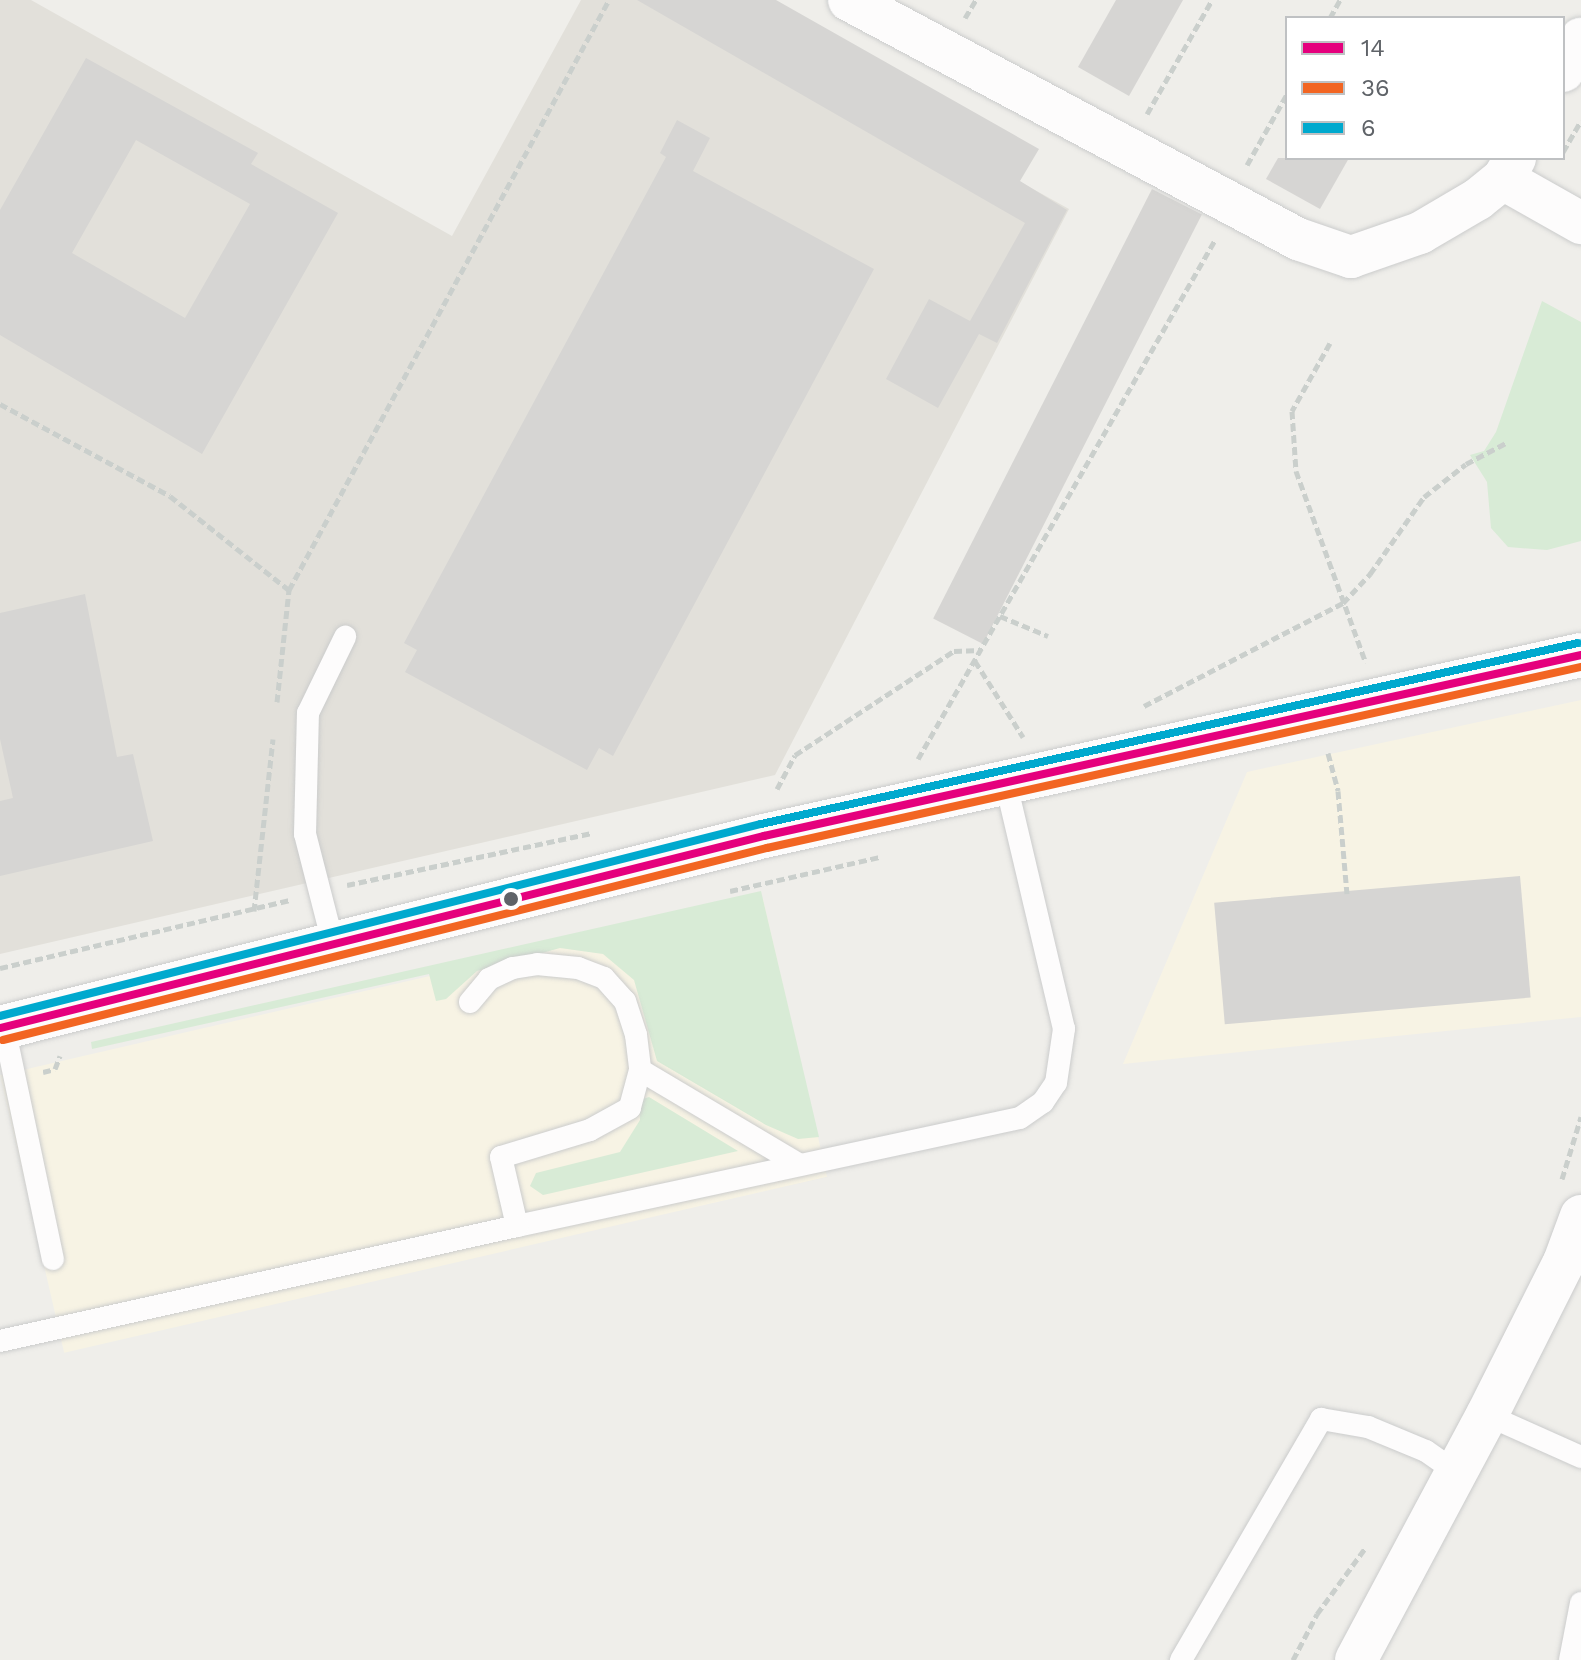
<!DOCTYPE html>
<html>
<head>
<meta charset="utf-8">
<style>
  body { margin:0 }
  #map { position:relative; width:1581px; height:1660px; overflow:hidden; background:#efeeea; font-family:"Work Sans",sans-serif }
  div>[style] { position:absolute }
  .commercial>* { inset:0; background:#f7f3e4; transform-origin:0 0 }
  .education>* { inset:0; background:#e2e0da }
  .green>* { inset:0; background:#d8ebd6 }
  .building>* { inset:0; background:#d6d5d3; transform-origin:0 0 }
  .path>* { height:5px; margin-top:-2.5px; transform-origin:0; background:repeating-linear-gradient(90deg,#cacfcc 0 8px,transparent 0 12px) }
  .roads { filter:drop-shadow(0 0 2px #cbcccc) drop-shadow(0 0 2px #cbcccc) }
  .lane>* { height:22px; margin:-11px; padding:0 11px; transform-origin:11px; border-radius:11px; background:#fdfcfc }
  .street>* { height:42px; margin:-21px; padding:0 21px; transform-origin:21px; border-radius:21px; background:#fdfcfc }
  .secondary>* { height:44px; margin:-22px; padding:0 22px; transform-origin:22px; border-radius:22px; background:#fdfcfc }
  .bus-1>* { height:8px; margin:-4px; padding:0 4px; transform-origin:4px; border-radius:4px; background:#e5007d }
  .bus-2>* { height:8px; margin:-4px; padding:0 4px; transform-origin:4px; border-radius:4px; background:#f26522 }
  .bus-3>* { height:8px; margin:-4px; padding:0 4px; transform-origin:4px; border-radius:4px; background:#00a9ce }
  .dots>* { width:22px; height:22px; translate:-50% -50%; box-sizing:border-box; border:4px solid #fff; border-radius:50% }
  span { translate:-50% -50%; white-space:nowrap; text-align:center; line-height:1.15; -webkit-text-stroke:7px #fff; paint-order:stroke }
  .legend { position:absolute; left:1285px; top:16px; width:280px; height:144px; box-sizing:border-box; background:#fff; border:2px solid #bfc1c3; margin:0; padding:10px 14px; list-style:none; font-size:24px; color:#5f6368 }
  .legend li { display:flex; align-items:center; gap:16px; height:40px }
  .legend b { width:40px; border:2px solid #bfc1c3 }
</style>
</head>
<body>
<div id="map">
  <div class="commercial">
    <i style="clip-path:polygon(1581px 700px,1581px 1017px,1123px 1064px,1247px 772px)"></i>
    <i style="left:763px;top:899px;width:285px;height:783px;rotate:77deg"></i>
  </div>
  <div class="education">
    <i style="clip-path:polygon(0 0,31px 0,452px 236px,581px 0,694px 0,1069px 209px,775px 775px,0 954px)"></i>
  </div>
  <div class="green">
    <i style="clip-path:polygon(1542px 301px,1581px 322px,1581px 541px,1547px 550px,1508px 547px,1491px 528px,1487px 482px,1470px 455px,1484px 451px,1496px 432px)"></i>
    <i style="clip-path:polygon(761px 891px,819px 1137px,798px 1139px,766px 1125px,657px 1061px,634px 980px,603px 954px,560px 948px,477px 971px,446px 999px,436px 1001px,429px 974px,92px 1049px,91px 1042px)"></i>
    <i style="clip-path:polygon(649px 1097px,738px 1151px,543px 1195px,530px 1186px,536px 1173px,620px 1152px,640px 1120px,639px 1100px)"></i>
  </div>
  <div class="building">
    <i style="clip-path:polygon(637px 0,776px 0,1039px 149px,1020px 181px,1067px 210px,997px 343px,979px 334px,938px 408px,886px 379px,929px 299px,970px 321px,1025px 223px)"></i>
    <i style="clip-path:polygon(1116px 0,1183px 0,1129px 96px,1078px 67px)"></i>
    <i style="clip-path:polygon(evenodd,86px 58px,258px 153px,251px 164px,338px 213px,202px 454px,0 335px,0 210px,86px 58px,136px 140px,250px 204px,185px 318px,72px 253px,136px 140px)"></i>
    <i style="clip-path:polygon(677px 120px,710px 138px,693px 171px,874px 269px,613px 756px,599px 748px,587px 770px,405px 672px,417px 650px,404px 643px,666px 157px,660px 153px)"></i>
    <i style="clip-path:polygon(1278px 158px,1349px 158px,1320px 209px,1266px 179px)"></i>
    <i style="left:1152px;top:189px;width:56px;height:482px;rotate:27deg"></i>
    <i style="clip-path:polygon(85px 594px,117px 757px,133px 754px,153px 841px,0 876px,0 801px,13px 798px,0 739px,0 613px)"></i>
    <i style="left:1520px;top:876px;width:122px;height:307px;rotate:85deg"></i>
  </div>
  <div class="path">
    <i style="left:965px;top:18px;width:21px;rotate:-59deg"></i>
    <i style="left:1330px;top:18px;width:21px;rotate:-61deg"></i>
    <i style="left:1147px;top:114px;width:131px;rotate:-60.3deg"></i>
    <i style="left:1563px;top:152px;width:36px;rotate:-60deg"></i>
    <i style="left:1247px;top:165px;width:81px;rotate:-60.6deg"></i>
    <i style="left:1330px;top:343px;width:78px;rotate:119.2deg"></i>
    <i style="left:1292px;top:411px;width:60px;rotate:86.2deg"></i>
    <i style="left:1296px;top:471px;width:204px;rotate:70deg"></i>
    <i style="left:0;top:404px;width:193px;rotate:28.4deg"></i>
    <i style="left:170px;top:496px;width:152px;rotate:38.3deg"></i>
    <i style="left:1000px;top:616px;width:52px;rotate:22.6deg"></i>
    <i style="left:975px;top:661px;width:90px;rotate:57.7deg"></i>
    <i style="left:277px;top:702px;width:113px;rotate:-83.9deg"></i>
    <i style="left:289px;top:590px;width:671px;rotate:-61.53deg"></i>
    <i style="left:1144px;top:706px;width:224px;rotate:-27.4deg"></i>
    <i style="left:1343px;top:603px;width:40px;rotate:-47deg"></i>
    <i style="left:1370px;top:574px;width:94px;rotate:-55deg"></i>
    <i style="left:1424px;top:497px;width:53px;rotate:-38.2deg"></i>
    <i style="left:1466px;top:464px;width:45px;rotate:-27.7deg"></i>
    <i style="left:1328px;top:753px;width:39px;rotate:75deg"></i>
    <i style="left:1338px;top:791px;width:103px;rotate:85deg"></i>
    <i style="left:918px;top:759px;width:598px;rotate:-60.22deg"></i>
    <i style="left:777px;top:789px;width:38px;rotate:-62deg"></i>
    <i style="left:795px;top:755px;width:190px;rotate:-33.2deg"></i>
    <i style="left:954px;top:651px;width:27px;rotate:-2deg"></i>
    <i style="left:347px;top:885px;width:249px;rotate:-12deg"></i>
    <i style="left:730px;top:891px;width:154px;rotate:-12.8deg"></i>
    <i style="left:254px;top:911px;width:173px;rotate:-83.7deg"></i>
    <i style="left:0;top:968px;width:299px;rotate:-13.2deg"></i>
    <i style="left:43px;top:1072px;width:12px;rotate:-14deg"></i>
    <i style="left:55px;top:1069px;width:14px;rotate:-69deg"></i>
    <i style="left:1562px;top:1179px;width:65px;rotate:-73deg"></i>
    <i style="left:1293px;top:1660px;width:52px;rotate:-62.4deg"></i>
    <i style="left:1317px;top:1614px;width:83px;rotate:-53.8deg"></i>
  </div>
  <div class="roads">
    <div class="lane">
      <i style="left:333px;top:943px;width:113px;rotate:-104.4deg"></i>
      <i style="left:305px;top:834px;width:121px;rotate:-88.6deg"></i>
      <i style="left:308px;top:713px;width:85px;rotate:-64deg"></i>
      <i style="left:470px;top:1002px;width:30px;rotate:-50deg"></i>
      <i style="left:489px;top:979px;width:26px;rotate:-25deg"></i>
      <i style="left:513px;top:968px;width:24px;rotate:-9deg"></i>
      <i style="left:537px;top:964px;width:41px;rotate:5.6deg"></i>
      <i style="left:578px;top:968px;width:28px;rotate:21deg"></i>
      <i style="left:604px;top:978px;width:31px;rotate:48deg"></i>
      <i style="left:625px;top:1001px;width:36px;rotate:72deg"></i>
      <i style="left:636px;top:1035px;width:35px;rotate:83deg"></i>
      <i style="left:640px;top:1070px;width:39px;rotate:105deg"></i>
      <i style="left:630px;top:1108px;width:46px;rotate:151.2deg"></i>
      <i style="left:590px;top:1130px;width:93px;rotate:163.1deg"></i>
      <i style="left:501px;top:1157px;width:71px;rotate:76.9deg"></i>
      <i style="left:517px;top:1226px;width:514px;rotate:-12.12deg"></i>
      <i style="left:1020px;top:1118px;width:28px;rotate:-35deg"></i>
      <i style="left:1043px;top:1102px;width:23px;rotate:-56deg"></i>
      <i style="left:1056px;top:1083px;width:55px;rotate:-81.6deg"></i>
      <i style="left:1064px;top:1029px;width:252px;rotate:-103.3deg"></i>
      <i style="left:4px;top:1027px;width:237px;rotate:78.1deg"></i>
      <i style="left:640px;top:1070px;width:184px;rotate:30.7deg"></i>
      <i style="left:0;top:1341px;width:530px;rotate:-12.54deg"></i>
      <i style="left:1487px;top:1415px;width:103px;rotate:24.1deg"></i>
      <i style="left:1181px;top:1660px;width:279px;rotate:-59.8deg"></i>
      <i style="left:1321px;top:1419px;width:48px;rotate:9.7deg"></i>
      <i style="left:1368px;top:1427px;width:63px;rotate:22.5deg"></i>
      <i style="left:1426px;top:1451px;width:37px;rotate:35deg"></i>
      <i style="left:1570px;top:1660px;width:58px;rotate:-79.1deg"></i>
    </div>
    <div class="street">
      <i style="left:849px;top:0;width:509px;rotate:28.03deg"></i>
      <i style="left:1298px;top:239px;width:56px;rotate:18.8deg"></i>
      <i style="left:1351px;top:257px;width:73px;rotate:-19.2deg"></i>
      <i style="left:1420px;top:233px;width:67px;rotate:-30.4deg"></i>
      <i style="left:1478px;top:199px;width:32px;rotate:-39deg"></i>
      <i style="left:1503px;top:179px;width:24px;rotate:-60deg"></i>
      <i style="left:1563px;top:71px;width:37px;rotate:-61deg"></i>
      <i style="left:1503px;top:179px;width:90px;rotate:29.4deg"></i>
      <i style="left:1356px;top:1660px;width:278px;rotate:-61.9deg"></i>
      <i style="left:1487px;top:1415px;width:171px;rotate:-63.3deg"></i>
      <i style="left:1564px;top:1262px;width:49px;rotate:-69.7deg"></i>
    </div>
    <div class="secondary">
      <i style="left:0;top:1028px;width:788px;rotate:-14.11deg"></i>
      <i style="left:764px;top:836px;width:837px;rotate:-12.49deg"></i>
    </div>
  </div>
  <div class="bus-1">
    <i style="left:0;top:1028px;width:788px;rotate:-14.11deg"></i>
    <i style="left:764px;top:836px;width:837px;rotate:-12.49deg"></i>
  </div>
  <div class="bus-2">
    <i style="left:3px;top:1040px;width:788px;rotate:-14.11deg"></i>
    <i style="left:767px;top:848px;width:834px;rotate:-12.54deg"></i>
  </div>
  <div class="bus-3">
    <i style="left:0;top:1016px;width:785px;rotate:-14.16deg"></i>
    <i style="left:761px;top:824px;width:837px;rotate:-12.49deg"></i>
  </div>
  <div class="dots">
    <i style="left:511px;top:899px;background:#5f6368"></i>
  </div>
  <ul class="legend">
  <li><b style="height:10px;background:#e5007d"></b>14</li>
  <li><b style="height:10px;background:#f26522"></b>36</li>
  <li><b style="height:10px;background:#00a9ce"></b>6</li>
  </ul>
</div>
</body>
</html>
